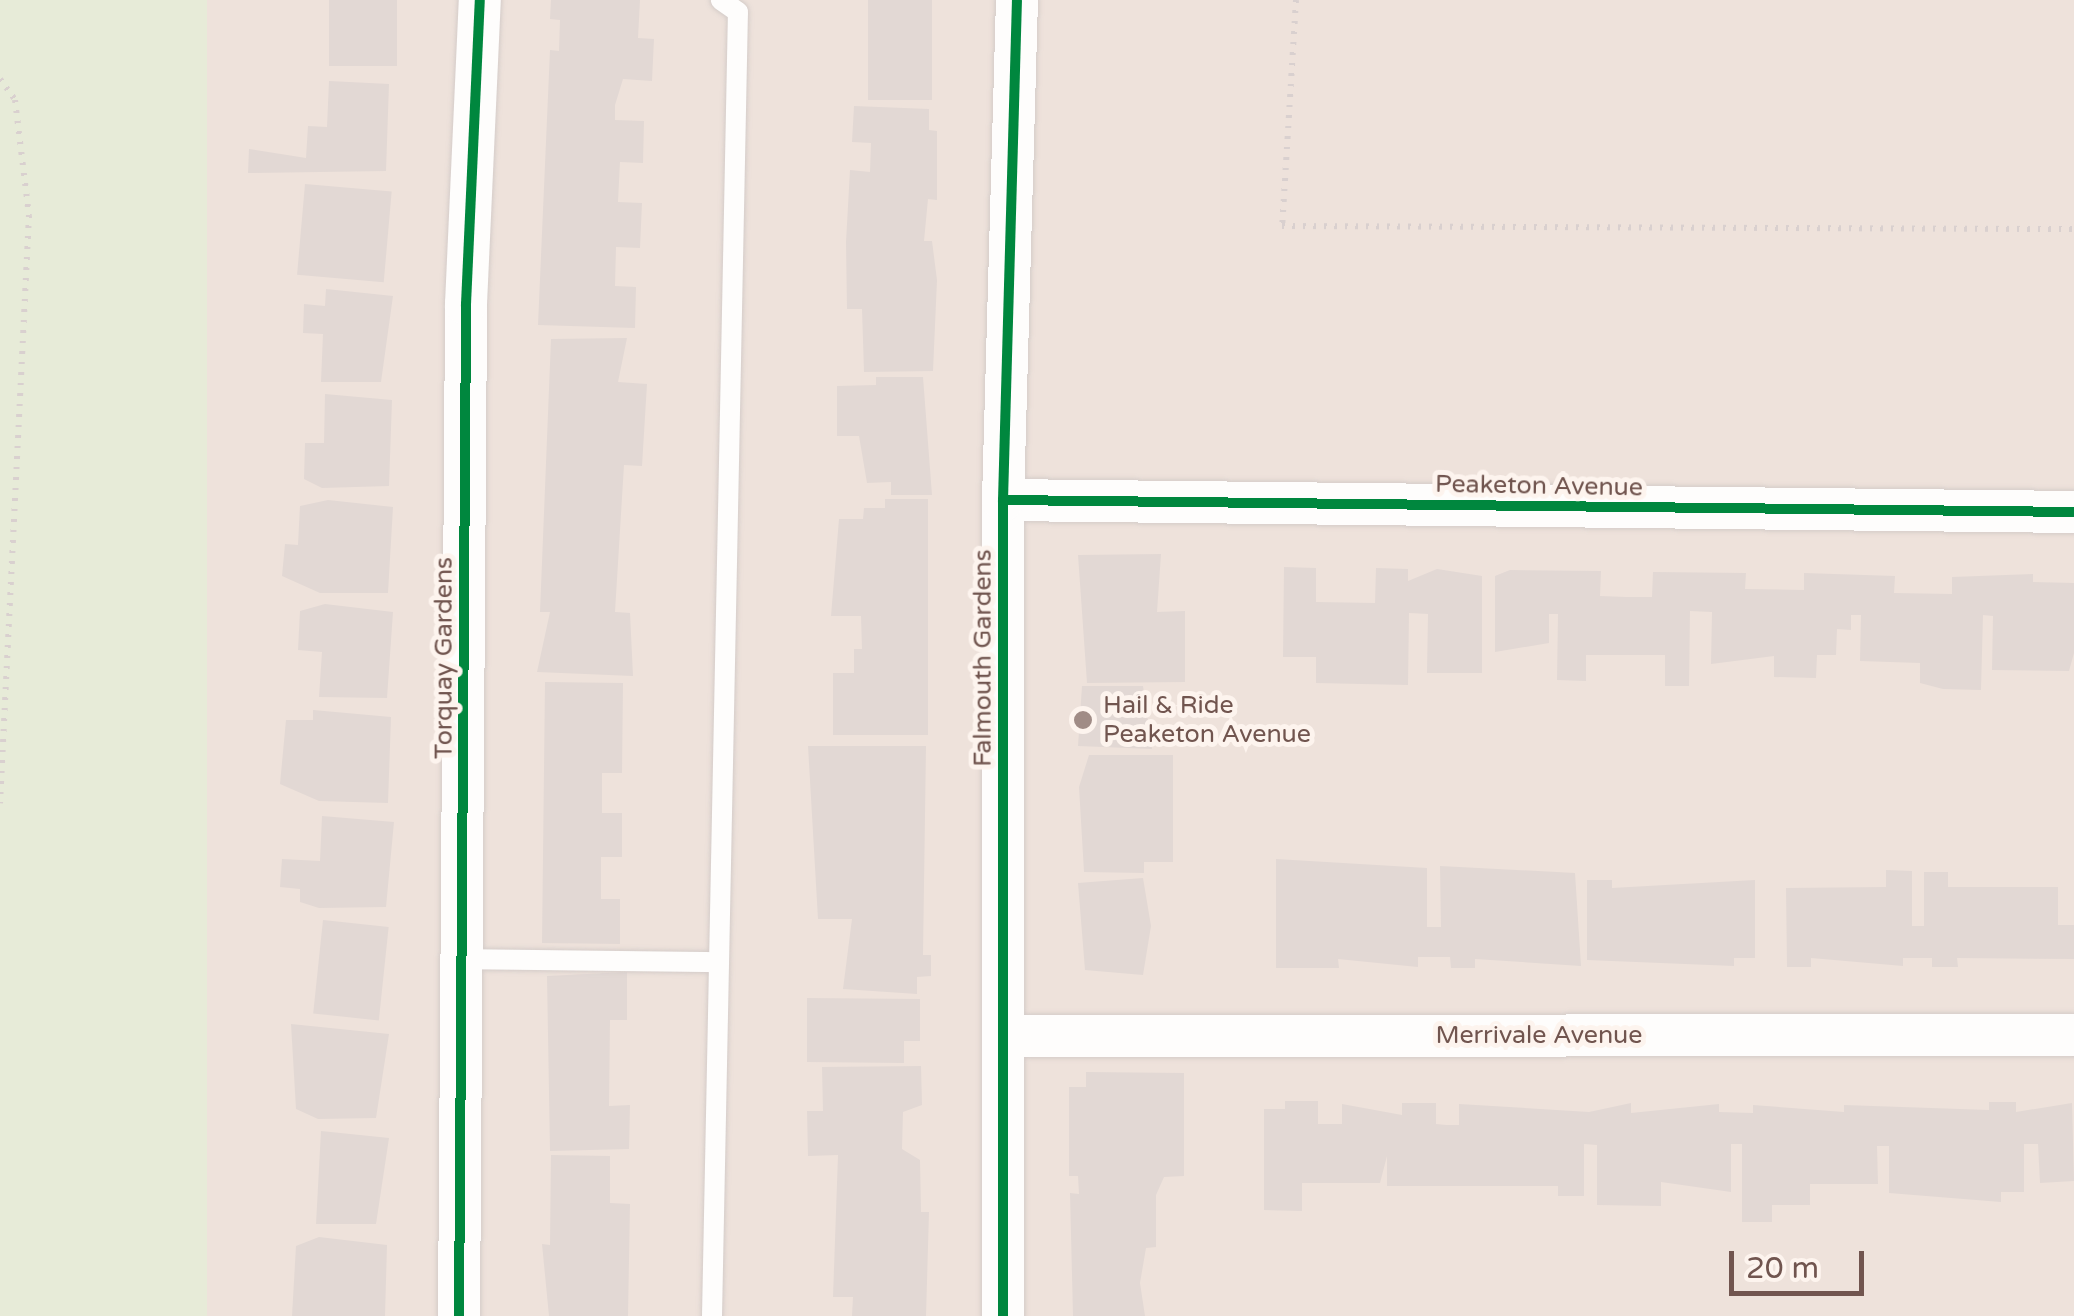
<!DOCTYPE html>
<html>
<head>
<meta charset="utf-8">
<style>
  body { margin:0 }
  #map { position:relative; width:2074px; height:1316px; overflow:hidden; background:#f6f1ec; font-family:"Varela Round",sans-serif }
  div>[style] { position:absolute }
  .residential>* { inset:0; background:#eee2db; transform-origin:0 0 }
  .green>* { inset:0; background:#e7ebd8; transform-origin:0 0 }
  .building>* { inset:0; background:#e2d8d4; transform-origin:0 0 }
  .path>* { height:6px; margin-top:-3px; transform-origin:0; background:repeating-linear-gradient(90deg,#d9d0cf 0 2.5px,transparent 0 10.5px) }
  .roads { filter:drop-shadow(0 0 2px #d4ccc9) drop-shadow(0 0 2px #d4ccc9) }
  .service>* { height:20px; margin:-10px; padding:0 10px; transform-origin:10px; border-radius:10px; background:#fefdfc }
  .minor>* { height:42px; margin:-21px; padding:0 21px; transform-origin:21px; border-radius:21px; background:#fefdfc }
  .cycleway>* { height:10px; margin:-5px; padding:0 5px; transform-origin:5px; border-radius:5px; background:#00873e }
  .dots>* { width:28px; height:28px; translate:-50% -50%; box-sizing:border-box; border:5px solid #fdf4ee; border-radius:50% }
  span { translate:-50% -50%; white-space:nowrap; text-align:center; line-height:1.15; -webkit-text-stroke:10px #fdf4ee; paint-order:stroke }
  .street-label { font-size:25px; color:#71554f }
  .poi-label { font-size:25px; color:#71554f }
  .left { translate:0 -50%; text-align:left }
  .scale { position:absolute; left:1729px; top:1251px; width:135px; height:45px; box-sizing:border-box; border:5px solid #71554f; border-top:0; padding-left:12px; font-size:30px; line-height:35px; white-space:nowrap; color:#71554f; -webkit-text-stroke:8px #fdf4ee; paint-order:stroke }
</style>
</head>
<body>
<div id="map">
  <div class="residential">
    <i style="left:207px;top:0;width:1867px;height:1316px"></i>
  </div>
  <div class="green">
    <i style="left:0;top:0;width:207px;height:1316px"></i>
  </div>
  <div class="building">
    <i style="left:329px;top:0;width:68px;height:66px"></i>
    <i style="clip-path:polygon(551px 0,640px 0,638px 38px,654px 39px,652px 81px,623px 79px,615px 105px,615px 120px,644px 121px,643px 163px,620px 162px,618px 202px,642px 203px,640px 248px,616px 247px,615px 286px,636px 287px,635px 328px,538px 325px,550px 50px,559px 51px,560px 20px,550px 19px)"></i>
    <i style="left:868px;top:0;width:64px;height:100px"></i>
    <i style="clip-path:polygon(329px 81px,389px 84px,386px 171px,248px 173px,249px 149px,306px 158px,308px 126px,327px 127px)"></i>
    <i style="clip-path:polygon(854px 106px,929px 109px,929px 130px,937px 131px,937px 200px,928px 199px,924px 241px,932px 241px,937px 280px,933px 371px,864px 372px,862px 309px,847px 309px,846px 242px,850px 170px,870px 172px,871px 143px,852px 142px)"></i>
    <i style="left:305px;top:184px;width:87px;height:91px;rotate:5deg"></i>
    <i style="clip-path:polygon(326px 289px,393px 296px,381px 382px,321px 382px,323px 334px,303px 333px,304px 304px,325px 306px)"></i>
    <i style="clip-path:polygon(627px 338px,618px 382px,647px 384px,642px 466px,624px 465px,615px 612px,630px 613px,633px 676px,537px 672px,550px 612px,540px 612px,551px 339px)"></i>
    <i style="clip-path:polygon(876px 377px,923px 377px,932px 495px,891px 495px,891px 482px,867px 483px,859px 436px,837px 436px,837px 386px,876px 385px)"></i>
    <i style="clip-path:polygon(325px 394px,392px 400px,389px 486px,322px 488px,304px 479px,305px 443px,324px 443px)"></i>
    <i style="clip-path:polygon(885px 499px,928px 499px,928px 735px,833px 735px,833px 673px,854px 673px,854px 649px,862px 649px,861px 616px,831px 616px,839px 519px,863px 519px,864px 508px,885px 508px)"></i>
    <i style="clip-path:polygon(328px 500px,393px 507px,388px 593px,320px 593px,282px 576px,285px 544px,298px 545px,300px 506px)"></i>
    <i style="clip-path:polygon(1161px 554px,1157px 612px,1185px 611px,1185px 682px,1087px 683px,1078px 555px)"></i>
    <i style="clip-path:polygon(1284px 567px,1316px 568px,1316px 602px,1375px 603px,1376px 568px,1408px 569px,1408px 581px,1437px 569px,1482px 576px,1482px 673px,1427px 673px,1428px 614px,1409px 613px,1408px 685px,1316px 683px,1316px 657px,1283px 657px)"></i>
    <i style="clip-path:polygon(1510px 570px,1601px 571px,1600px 596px,1626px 597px,1652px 597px,1653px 572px,1746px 573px,1745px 589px,1804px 590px,1804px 573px,1895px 576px,1894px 593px,1952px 594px,1952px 577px,2033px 574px,2033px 582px,2074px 583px,2074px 653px,2069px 671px,1992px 670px,1993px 616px,1983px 615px,1981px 690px,1943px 689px,1920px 683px,1920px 663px,1860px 661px,1861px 615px,1851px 615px,1851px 630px,1837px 629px,1836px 655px,1817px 655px,1816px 678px,1774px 677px,1774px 656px,1711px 664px,1712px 612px,1690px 611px,1689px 686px,1665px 686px,1665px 655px,1586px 655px,1586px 681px,1557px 680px,1558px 614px,1549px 614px,1549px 643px,1495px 652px,1495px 576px)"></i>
    <i style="clip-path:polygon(325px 604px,393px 612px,387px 698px,319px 697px,322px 652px,298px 650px,300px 611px)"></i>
    <i style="clip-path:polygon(545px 682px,623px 683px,622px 773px,602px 773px,602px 813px,622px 813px,622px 857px,601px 857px,601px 899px,620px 899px,620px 944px,542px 943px)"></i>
    <i style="clip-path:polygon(1082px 686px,1143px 686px,1152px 749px,1078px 746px)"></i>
    <i style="clip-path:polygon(313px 710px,391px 717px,388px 803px,319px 801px,280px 784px,286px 720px,313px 720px)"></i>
    <i style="clip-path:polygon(808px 746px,926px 746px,923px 955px,931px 955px,931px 976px,917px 977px,917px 994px,843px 989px,852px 919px,818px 919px)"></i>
    <i style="clip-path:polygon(1089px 755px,1173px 755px,1173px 862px,1144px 862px,1144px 873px,1084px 872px,1079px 787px)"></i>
    <i style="clip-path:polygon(322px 816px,394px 822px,386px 907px,319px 908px,300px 902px,300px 889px,280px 887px,282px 859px,320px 861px)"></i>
    <i style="clip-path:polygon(1276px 859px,1427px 868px,1427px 927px,1441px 927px,1440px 866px,1575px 873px,1581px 966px,1475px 959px,1475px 968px,1451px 968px,1450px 957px,1418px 957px,1418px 967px,1338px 959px,1339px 968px,1276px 968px)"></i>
    <i style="clip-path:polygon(1886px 870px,1912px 871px,1912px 926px,1924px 926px,1924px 872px,1948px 872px,1948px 887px,2058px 887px,2058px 925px,2074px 925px,2074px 959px,1957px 958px,1958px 967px,1932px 967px,1932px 958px,1903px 958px,1903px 966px,1811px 958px,1811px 967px,1787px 967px,1786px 888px,1886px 887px)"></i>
    <i style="clip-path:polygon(1143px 878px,1151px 926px,1143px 975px,1085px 970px,1078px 883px)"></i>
    <i style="clip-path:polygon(1587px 880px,1612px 880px,1612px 888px,1755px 880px,1755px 958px,1734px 958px,1734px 966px,1587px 960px)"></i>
    <i style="left:323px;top:920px;width:66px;height:94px;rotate:6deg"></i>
    <i style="clip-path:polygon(627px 972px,627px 1020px,610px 1020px,609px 1106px,630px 1105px,629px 1149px,550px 1151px,547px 976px)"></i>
    <i style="clip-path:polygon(807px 998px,920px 999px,920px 1041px,904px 1041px,904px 1063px,807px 1062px)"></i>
    <i style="clip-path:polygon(291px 1024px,389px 1034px,376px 1118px,318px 1119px,296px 1109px)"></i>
    <i style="clip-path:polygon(921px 1066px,922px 1105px,903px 1112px,902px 1149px,920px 1160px,921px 1212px,929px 1212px,926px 1316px,852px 1316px,853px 1297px,833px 1297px,838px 1155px,808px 1156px,807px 1111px,823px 1111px,822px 1067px)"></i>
    <i style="clip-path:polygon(1086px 1072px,1184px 1073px,1184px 1176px,1164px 1177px,1156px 1195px,1156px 1247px,1146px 1248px,1140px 1283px,1145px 1316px,1073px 1316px,1070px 1193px,1079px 1194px,1078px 1176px,1069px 1176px,1069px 1087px,1086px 1087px)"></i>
    <i style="clip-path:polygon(1285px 1101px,1318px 1101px,1318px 1124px,1342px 1124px,1342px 1104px,1402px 1115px,1402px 1103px,1436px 1103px,1436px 1124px,1446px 1125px,1459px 1125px,1459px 1104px,1589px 1112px,1631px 1103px,1631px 1113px,1719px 1104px,1719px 1112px,1753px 1113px,1753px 1105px,1844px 1112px,1844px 1105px,1989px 1110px,1989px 1102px,2016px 1102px,2016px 1112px,2072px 1103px,2074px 1181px,2040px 1183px,2038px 1144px,2024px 1144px,2024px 1192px,2001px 1192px,2001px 1202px,1889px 1193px,1889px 1146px,1877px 1146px,1878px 1184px,1810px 1184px,1810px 1205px,1772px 1205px,1772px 1222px,1742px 1222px,1742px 1144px,1731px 1144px,1731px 1192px,1661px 1182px,1661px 1206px,1597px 1205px,1597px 1145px,1584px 1144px,1584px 1196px,1558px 1196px,1558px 1186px,1387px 1186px,1387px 1156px,1380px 1183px,1302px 1183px,1302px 1211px,1264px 1210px,1264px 1109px,1285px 1109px)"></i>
    <i style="clip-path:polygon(321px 1131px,389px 1138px,376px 1224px,316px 1224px)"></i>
    <i style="clip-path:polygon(551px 1155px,610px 1156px,610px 1203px,630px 1204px,628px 1316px,549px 1316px,542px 1244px,550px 1245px)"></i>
    <i style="clip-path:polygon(319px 1237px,387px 1245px,385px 1316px,292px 1316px,296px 1246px)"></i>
  </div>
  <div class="path">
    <i style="left:1296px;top:0;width:226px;rotate:93.5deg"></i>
    <i style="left:1282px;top:226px;width:792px;rotate:0.22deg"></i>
    <i style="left:0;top:79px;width:26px;rotate:54deg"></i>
    <i style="left:15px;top:100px;width:116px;rotate:83.1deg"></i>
    <i style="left:29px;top:215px;width:589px;rotate:92.82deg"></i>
  </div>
  <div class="roads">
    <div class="service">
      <i style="left:462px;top:959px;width:253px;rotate:0.7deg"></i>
      <i style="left:712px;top:1316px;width:1304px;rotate:-88.86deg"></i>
      <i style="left:738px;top:12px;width:21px;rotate:-145deg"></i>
    </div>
    <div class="minor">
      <i style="left:1003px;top:500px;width:1071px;rotate:0.64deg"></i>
      <i style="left:1003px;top:1036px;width:1071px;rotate:-0.05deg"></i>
      <i style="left:459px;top:1316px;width:1012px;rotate:-89.6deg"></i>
      <i style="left:466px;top:304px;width:304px;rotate:-87.4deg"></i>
      <i style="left:1003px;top:1316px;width:816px;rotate:-90deg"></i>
      <i style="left:1003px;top:500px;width:500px;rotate:-88.4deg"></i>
    </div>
  </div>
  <div class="cycleway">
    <i style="left:1003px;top:500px;width:1071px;rotate:0.64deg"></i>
    <i style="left:459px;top:1316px;width:1012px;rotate:-89.6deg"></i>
    <i style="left:466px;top:304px;width:304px;rotate:-87.4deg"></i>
    <i style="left:1003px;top:1316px;width:816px;rotate:-90deg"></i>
    <i style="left:1003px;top:500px;width:500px;rotate:-88.4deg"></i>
  </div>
  <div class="dots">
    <i style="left:1083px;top:720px;background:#a08c86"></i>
  </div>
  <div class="street-label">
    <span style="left:1539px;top:486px;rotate:1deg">Peaketon Avenue</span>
    <span style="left:444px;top:658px;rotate:-90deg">Torquay Gardens</span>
    <span style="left:983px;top:658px;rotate:-90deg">Falmouth Gardens</span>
    <span style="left:1539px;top:1035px">Merrivale Avenue</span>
  </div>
  <div class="poi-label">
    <span class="left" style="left:1103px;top:720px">Hail &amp; Ride<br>Peaketon Avenue</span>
  </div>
  <div class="scale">20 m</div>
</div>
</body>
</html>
